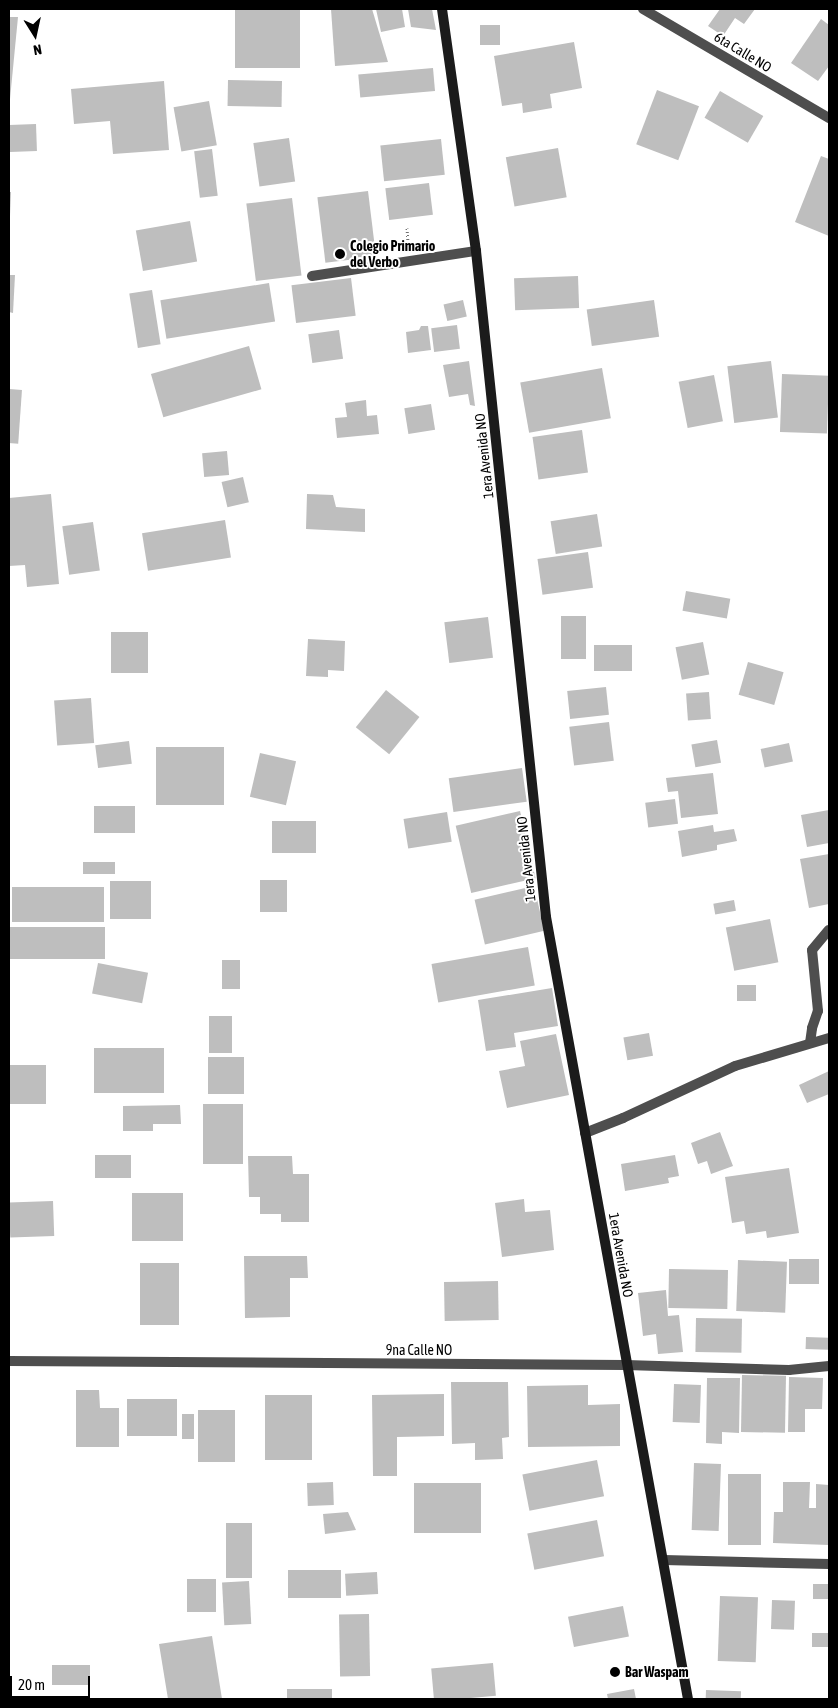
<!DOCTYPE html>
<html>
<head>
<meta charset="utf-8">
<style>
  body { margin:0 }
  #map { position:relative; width:838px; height:1708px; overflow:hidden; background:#fff; font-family:"Asap Condensed",sans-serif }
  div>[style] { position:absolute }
  .building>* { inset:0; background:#bebebe; transform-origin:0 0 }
  .path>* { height:3px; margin-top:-1.5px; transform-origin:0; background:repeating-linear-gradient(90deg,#707070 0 1px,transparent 0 3.5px) }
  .lane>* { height:10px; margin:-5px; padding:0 5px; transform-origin:5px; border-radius:5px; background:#4e4e4e }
  .street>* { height:10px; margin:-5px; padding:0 5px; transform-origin:5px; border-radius:5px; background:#4e4e4e }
  .secondary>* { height:10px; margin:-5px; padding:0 5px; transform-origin:5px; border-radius:5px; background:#1b1b1b }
  .dots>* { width:14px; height:14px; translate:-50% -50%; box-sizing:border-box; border:2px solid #fff; border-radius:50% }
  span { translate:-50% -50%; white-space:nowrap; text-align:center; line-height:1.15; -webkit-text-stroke:4px #fff; paint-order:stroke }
  .street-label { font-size:14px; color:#000 }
  .poi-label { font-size:14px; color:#000; font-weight:700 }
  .left { translate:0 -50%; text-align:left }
  .frame { position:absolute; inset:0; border:10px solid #000; pointer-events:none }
  .north { position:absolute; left:10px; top:10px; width:50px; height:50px; -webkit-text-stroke:4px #fff; paint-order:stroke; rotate:170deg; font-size:14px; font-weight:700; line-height:20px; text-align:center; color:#000 }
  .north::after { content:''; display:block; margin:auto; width:18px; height:22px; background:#000; clip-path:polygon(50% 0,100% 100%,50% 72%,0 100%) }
  .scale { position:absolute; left:10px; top:1676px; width:80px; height:22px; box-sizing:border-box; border:2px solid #000; border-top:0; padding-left:6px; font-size:15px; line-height:18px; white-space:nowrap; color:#000; -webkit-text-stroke:4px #fff; paint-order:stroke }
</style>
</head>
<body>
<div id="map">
  <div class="building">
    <i style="left:235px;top:9px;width:65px;height:59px"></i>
    <i style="clip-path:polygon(331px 9px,372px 9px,388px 62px,335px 66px)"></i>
    <i style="clip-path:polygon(376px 9px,402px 9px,405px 27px,381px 32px)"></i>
    <i style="clip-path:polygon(408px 9px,432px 9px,436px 30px,411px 27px)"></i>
    <i style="clip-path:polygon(720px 9px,755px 9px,744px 24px,735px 18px,723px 36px,708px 26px)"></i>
    <i style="clip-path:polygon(9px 17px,18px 17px,10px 99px,9px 99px)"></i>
    <i style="clip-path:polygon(821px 19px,829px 25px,829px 66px,818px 81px,791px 63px)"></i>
    <i style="left:480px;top:25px;width:20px;height:20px"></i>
    <i style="clip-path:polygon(574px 42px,582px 88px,550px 94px,552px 108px,523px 113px,522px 103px,502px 106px,494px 56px)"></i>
    <i style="left:433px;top:68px;width:23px;height:75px;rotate:85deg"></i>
    <i style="left:228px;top:80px;width:54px;height:26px;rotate:1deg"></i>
    <i style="clip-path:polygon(164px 81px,169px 150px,113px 154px,110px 121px,74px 124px,71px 89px)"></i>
    <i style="left:657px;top:90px;width:45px;height:58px;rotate:21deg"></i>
    <i style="left:720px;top:91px;width:50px;height:31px;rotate:30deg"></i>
    <i style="left:209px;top:101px;width:45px;height:36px;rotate:80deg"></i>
    <i style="left:36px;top:124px;width:27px;height:27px;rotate:88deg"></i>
    <i style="left:289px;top:138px;width:44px;height:36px;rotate:82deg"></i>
    <i style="left:441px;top:139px;width:36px;height:61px;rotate:84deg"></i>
    <i style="left:558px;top:148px;width:50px;height:53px;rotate:80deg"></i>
    <i style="left:212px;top:149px;width:47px;height:18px;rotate:83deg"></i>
    <i style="clip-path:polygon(821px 156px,829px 159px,829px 236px,795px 222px)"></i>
    <i style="left:429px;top:183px;width:32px;height:44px;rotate:83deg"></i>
    <i style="left:368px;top:191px;width:66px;height:51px;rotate:83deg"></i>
    <i style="clip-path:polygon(9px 192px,11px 192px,10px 216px,9px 216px)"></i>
    <i style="left:292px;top:198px;width:78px;height:46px;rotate:83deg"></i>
    <i style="left:190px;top:221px;width:41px;height:55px;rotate:80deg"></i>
    <i style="clip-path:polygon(9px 275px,15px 275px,13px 313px,9px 312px)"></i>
    <i style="left:578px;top:276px;width:32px;height:64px;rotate:88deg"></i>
    <i style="left:351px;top:278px;width:38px;height:60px;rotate:83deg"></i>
    <i style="left:269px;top:283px;width:39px;height:110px;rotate:81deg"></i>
    <i style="left:152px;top:290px;width:55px;height:23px;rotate:81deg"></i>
    <i style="left:463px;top:300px;width:17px;height:20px;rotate:77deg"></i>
    <i style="left:654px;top:300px;width:37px;height:68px;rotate:82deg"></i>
    <i style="left:457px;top:325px;width:24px;height:26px;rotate:83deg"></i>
    <i style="clip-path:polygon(421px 326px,428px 326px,431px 350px,408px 353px,406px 332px,419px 330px)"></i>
    <i style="left:339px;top:330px;width:29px;height:31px;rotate:82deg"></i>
    <i style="left:249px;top:346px;width:45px;height:102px;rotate:74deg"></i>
    <i style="clip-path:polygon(469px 361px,475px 406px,470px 405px,468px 394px,449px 397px,443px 365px)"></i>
    <i style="left:771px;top:361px;width:57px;height:44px;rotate:83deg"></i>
    <i style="left:602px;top:368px;width:51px;height:83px;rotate:80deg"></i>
    <i style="left:782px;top:374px;width:47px;height:58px;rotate:2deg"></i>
    <i style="left:714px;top:375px;width:47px;height:36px;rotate:79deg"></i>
    <i style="left:9px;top:389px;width:13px;height:54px;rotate:4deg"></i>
    <i style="clip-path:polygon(366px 400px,367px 416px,377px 415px,379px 434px,337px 438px,335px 418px,347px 417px,345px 403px)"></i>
    <i style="left:431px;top:404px;width:26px;height:27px;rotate:81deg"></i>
    <i style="left:582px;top:430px;width:43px;height:50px;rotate:82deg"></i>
    <i style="left:227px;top:451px;width:24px;height:25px;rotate:85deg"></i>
    <i style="left:243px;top:477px;width:26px;height:22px;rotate:77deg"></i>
    <i style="clip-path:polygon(51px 494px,59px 584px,27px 587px,25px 565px,9px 566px,9px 498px)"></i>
    <i style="clip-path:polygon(307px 494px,333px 495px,336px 507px,365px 509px,365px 532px,306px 529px)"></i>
    <i style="left:597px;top:514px;width:33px;height:47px;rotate:81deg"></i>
    <i style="left:225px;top:520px;width:38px;height:84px;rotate:81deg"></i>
    <i style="left:93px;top:522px;width:49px;height:31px;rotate:82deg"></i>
    <i style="left:588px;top:552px;width:36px;height:51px;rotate:82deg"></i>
    <i style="left:686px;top:591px;width:45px;height:20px;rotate:10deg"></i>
    <i style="left:561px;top:616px;width:25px;height:43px"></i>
    <i style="left:488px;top:617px;width:41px;height:44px;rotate:83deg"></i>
    <i style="left:111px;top:632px;width:37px;height:41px"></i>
    <i style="clip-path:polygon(308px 639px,345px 641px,344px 671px,328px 670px,328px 677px,306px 676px)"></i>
    <i style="left:703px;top:642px;width:33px;height:28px;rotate:79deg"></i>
    <i style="left:632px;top:645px;width:26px;height:38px;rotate:90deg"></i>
    <i style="left:748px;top:662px;width:37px;height:34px;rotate:16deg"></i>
    <i style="left:606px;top:687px;width:28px;height:39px;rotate:84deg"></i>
    <i style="left:386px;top:690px;width:43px;height:48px;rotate:39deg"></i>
    <i style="left:709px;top:692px;width:27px;height:23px;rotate:86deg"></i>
    <i style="left:91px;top:698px;width:45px;height:37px;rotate:86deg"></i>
    <i style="left:609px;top:722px;width:39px;height:40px;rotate:83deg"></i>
    <i style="left:717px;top:740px;width:23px;height:26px;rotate:80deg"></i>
    <i style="left:129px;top:741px;width:23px;height:34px;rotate:83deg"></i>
    <i style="left:789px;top:743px;width:19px;height:29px;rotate:78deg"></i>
    <i style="left:156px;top:747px;width:68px;height:58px"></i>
    <i style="left:260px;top:753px;width:37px;height:45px;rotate:13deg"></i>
    <i style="left:522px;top:768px;width:34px;height:74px;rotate:82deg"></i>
    <i style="clip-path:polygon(713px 773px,718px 814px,681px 818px,678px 791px,668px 792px,666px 778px)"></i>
    <i style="left:675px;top:799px;width:25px;height:30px;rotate:83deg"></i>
    <i style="left:135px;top:806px;width:27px;height:41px;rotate:90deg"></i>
    <i style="clip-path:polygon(829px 810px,829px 843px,807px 847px,801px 815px)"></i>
    <i style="left:520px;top:811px;width:69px;height:66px;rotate:77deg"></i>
    <i style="left:447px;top:812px;width:30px;height:44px;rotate:81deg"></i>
    <i style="left:272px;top:821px;width:44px;height:32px"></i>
    <i style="clip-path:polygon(713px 825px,714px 832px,734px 829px,737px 841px,717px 845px,717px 850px,682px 857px,678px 831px)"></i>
    <i style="clip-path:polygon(829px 854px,829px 904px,809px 908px,800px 859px)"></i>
    <i style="left:83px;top:862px;width:32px;height:12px"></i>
    <i style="left:260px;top:880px;width:27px;height:32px"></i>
    <i style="left:151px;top:881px;width:38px;height:41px;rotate:90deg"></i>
    <i style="left:534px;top:886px;width:46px;height:61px;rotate:77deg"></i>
    <i style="left:12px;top:887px;width:92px;height:35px"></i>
    <i style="left:734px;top:900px;width:11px;height:21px;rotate:80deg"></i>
    <i style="left:770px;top:919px;width:44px;height:45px;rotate:79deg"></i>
    <i style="left:9px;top:927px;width:96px;height:32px"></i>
    <i style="left:528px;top:947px;width:39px;height:98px;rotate:80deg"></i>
    <i style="left:222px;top:960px;width:18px;height:29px"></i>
    <i style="left:98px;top:963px;width:51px;height:31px;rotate:11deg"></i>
    <i style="left:737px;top:985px;width:19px;height:16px"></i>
    <i style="clip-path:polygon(552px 988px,558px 1026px,514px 1033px,516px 1047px,486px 1051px,478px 1000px)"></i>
    <i style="left:232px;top:1016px;width:37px;height:23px;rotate:90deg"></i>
    <i style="left:649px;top:1033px;width:23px;height:26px;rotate:80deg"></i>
    <i style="clip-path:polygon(556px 1034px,569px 1095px,507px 1108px,499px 1071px,525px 1066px,520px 1041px)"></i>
    <i style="left:164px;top:1048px;width:45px;height:70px;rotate:90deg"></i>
    <i style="left:244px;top:1057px;width:37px;height:36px;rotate:90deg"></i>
    <i style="left:9px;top:1065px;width:37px;height:39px"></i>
    <i style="clip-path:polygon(829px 1071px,829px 1094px,807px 1103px,799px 1085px)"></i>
    <i style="left:203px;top:1104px;width:40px;height:60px"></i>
    <i style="clip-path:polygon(180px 1105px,181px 1124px,153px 1124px,153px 1131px,123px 1131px,123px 1106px)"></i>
    <i style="clip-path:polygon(720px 1132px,733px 1166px,711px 1174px,707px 1161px,698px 1164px,691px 1143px)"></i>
    <i style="left:95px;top:1155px;width:36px;height:23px"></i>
    <i style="clip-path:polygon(675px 1155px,679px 1176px,668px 1178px,669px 1183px,625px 1191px,621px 1164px)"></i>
    <i style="clip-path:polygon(248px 1156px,292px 1156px,293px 1174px,309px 1174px,309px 1222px,281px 1222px,281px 1214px,260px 1214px,260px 1197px,249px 1197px)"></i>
    <i style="clip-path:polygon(789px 1168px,799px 1233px,767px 1238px,766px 1231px,746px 1234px,744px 1221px,732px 1223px,725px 1177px)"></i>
    <i style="left:132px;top:1193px;width:51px;height:48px"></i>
    <i style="clip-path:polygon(524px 1199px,525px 1212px,550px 1210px,554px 1250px,502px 1257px,495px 1203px)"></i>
    <i style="left:53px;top:1201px;width:35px;height:44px;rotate:88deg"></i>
    <i style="clip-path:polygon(244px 1256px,307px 1256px,308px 1278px,290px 1278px,290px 1317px,245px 1318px)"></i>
    <i style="left:789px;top:1259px;width:30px;height:25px"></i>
    <i style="left:738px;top:1260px;width:49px;height:51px;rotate:2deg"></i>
    <i style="left:140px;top:1263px;width:39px;height:62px"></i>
    <i style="left:669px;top:1269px;width:59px;height:39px;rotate:1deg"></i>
    <i style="left:498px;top:1281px;width:39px;height:54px;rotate:89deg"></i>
    <i style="clip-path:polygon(666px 1290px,668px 1316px,679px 1315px,683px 1352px,658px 1354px,656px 1334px,643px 1336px,638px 1293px)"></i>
    <i style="left:696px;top:1318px;width:46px;height:34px;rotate:1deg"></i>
    <i style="left:806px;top:1337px;width:23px;height:12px;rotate:2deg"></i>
    <i style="left:742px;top:1375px;width:44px;height:57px;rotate:1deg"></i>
    <i style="clip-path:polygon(789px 1377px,823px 1378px,822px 1409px,805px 1409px,805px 1432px,788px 1432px)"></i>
    <i style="clip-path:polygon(707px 1378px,740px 1378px,739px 1433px,722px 1432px,722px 1444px,706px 1443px)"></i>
    <i style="clip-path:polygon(451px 1382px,508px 1382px,509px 1437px,502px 1438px,503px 1459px,475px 1460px,475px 1443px,452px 1444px)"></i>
    <i style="left:674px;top:1384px;width:27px;height:38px;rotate:2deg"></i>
    <i style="clip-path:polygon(588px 1385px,588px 1405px,620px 1404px,620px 1446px,528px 1447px,527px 1386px)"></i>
    <i style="clip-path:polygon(76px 1390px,99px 1390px,100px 1408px,119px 1408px,119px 1447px,76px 1447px)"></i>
    <i style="clip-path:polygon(444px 1394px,444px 1436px,397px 1437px,397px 1476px,373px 1476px,372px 1395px)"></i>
    <i style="left:312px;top:1395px;width:65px;height:47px;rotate:90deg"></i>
    <i style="left:177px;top:1399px;width:37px;height:50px;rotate:90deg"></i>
    <i style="left:198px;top:1410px;width:37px;height:52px"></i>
    <i style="left:182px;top:1414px;width:12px;height:25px"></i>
    <i style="left:597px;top:1460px;width:37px;height:76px;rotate:79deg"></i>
    <i style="left:694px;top:1463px;width:27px;height:67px;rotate:2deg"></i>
    <i style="left:728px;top:1474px;width:33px;height:71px"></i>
    <i style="left:333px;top:1482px;width:23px;height:26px;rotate:88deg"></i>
    <i style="clip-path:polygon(783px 1482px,810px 1482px,809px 1508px,816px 1508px,816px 1484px,829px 1485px,829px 1545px,773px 1543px,774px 1512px,783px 1512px)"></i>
    <i style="left:481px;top:1483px;width:50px;height:67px;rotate:90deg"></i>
    <i style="clip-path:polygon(348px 1512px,356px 1530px,325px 1534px,323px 1514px)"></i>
    <i style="left:597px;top:1520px;width:37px;height:71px;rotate:79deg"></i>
    <i style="left:226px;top:1523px;width:26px;height:55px"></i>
    <i style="left:341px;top:1570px;width:28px;height:53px;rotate:90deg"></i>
    <i style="left:377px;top:1572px;width:22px;height:32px;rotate:87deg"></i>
    <i style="left:187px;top:1579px;width:29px;height:33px"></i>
    <i style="left:249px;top:1581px;width:43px;height:27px;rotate:87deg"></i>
    <i style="left:813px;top:1584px;width:16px;height:15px"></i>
    <i style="left:720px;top:1596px;width:38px;height:65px;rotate:2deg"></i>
    <i style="left:772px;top:1600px;width:23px;height:29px;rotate:2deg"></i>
    <i style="left:623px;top:1606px;width:31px;height:56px;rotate:79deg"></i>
    <i style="left:369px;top:1614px;width:62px;height:30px;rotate:89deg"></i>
    <i style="left:812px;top:1633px;width:17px;height:14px"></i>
    <i style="clip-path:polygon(212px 1636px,222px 1699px,168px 1699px,159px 1644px)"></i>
    <i style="left:493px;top:1663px;width:33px;height:62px;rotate:85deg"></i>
    <i style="left:52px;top:1665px;width:38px;height:20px"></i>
    <i style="left:332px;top:1689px;width:10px;height:45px;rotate:90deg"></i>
    <i style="clip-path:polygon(634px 1689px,636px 1699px,608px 1699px,607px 1694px)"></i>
    <i style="left:706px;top:1690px;width:35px;height:9px;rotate:2deg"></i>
  </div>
  <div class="path">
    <i style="left:407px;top:228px;width:14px;rotate:86deg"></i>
  </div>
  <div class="lane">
    <i style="left:312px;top:276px;width:166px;rotate:-8.7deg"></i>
  </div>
  <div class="street">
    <i style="left:643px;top:9px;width:216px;rotate:30.4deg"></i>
    <i style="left:810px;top:1043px;width:15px;rotate:-82deg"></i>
    <i style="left:812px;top:1028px;width:18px;rotate:-71deg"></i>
    <i style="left:818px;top:1011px;width:61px;rotate:-95.6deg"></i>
    <i style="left:812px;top:950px;width:26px;rotate:-50deg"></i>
    <i style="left:585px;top:1133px;width:41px;rotate:-21.5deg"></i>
    <i style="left:623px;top:1118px;width:123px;rotate:-24.9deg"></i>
    <i style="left:735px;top:1066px;width:98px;rotate:-16.6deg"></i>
    <i style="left:9px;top:1361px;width:617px;rotate:0.37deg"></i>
    <i style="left:626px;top:1365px;width:163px;rotate:1.8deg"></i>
    <i style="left:789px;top:1370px;width:40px;rotate:-5.7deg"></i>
    <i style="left:664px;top:1560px;width:165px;rotate:1.4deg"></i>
  </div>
  <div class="secondary">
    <i style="left:442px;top:9px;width:244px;rotate:82deg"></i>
    <i style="left:476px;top:251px;width:670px;rotate:84deg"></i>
    <i style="left:546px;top:917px;width:795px;rotate:79.71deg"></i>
  </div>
  <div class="dots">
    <i style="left:340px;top:254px;background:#000"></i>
    <i style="left:615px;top:1672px;background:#000"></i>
  </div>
  <div class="street-label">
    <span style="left:743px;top:52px;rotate:31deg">6ta Calle NO</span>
    <span style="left:484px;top:456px;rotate:-96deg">1era Avenida NO</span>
    <span style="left:526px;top:859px;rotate:-96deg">1era Avenida NO</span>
    <span style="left:621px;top:1255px;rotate:80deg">1era Avenida NO</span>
    <span style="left:419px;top:1350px">9na Calle NO</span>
  </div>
  <div class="poi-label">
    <span class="left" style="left:350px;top:254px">Colegio Primario<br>del Verbo</span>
    <span class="left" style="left:625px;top:1672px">Bar Waspam</span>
  </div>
  <div class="frame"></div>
  <div class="north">N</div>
  <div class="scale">20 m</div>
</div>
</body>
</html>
